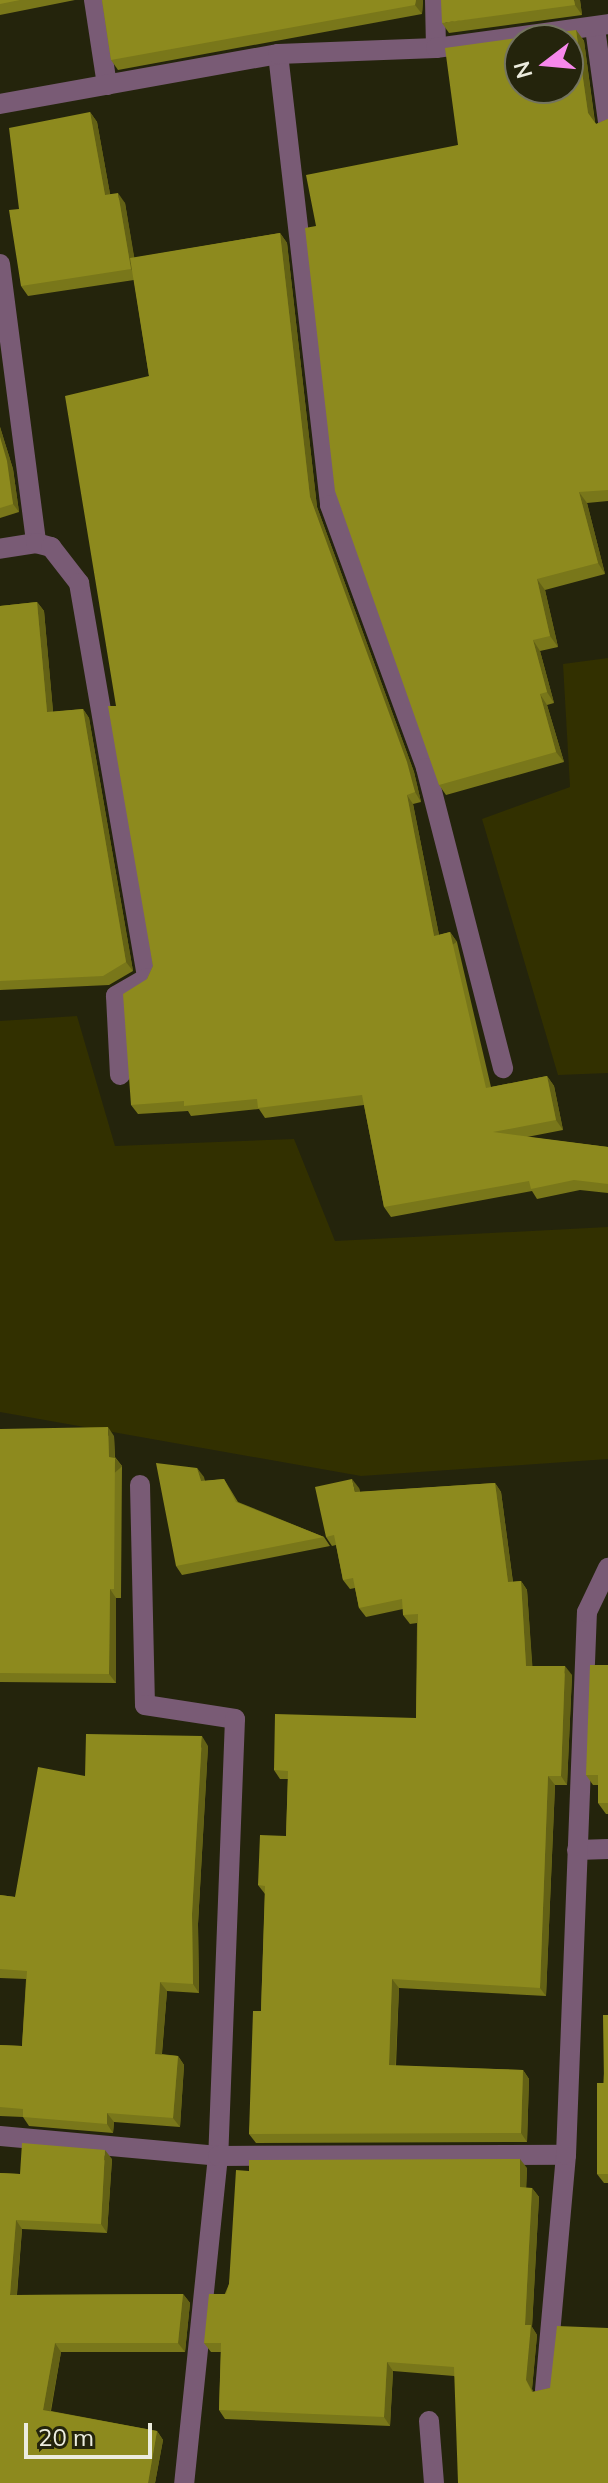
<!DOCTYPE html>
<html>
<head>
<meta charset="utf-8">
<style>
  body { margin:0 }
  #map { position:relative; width:608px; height:2483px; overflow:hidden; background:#24240c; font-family:Mulish,sans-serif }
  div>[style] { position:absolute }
  .green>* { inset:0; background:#323000 }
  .minor>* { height:20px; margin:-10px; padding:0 10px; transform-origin:10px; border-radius:10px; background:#795b75 }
  .wall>* { inset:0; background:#79771a }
  .shaded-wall>* { inset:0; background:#636115; transform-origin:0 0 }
  .building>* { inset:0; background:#8d8a1e }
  span { translate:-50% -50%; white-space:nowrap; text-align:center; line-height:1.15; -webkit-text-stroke:6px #24240c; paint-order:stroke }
  .north { position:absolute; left:504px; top:24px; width:80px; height:80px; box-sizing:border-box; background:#24240c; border:2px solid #747460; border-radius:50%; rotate:254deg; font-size:22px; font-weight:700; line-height:32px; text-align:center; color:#ececde }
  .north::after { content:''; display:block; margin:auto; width:28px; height:36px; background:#f788ec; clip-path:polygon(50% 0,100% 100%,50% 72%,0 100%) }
  .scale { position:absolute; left:24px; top:2423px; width:128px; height:36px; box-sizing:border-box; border:4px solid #ececde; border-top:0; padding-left:10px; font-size:24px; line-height:28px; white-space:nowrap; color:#ececde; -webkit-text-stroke:6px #24240c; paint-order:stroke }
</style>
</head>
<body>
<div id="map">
  <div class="green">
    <i style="clip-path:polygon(608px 658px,608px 1073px,558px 1075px,482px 819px,570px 787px,563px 664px)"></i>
    <i style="clip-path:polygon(77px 1016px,115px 1146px,294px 1139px,335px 1241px,608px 1227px,608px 1459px,361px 1476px,0 1412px,0 1021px)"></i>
  </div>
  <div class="minor">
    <i style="left:94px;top:0;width:86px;rotate:81.3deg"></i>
    <i style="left:435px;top:0;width:48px;rotate:88.8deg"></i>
    <i style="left:595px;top:28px;width:95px;rotate:82.1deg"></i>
    <i style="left:278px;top:54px;width:454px;rotate:83.4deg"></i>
    <i style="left:330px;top:505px;width:280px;rotate:69.9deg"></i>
    <i style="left:426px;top:768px;width:310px;rotate:75.6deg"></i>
    <i style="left:0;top:104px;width:282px;rotate:-10.2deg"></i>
    <i style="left:278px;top:54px;width:158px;rotate:-2.2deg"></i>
    <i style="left:436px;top:48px;width:174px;rotate:-7.9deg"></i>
    <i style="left:0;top:264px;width:281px;rotate:82.6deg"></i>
    <i style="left:36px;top:543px;width:36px;rotate:171deg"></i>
    <i style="left:36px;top:543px;width:16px;rotate:15deg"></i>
    <i style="left:51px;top:547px;width:46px;rotate:52.1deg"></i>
    <i style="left:79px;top:583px;width:401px;rotate:80.2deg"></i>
    <i style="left:147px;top:978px;width:36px;rotate:150deg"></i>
    <i style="left:116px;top:996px;width:79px;rotate:87.1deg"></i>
    <i style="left:140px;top:1485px;width:220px;rotate:88.7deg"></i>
    <i style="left:145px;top:1705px;width:91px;rotate:8.8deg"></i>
    <i style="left:235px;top:1719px;width:437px;rotate:92.2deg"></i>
    <i style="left:218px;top:2156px;width:329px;rotate:95.9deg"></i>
    <i style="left:577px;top:1850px;width:31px;rotate:-2deg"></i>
    <i style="left:0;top:2136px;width:219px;rotate:5.2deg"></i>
    <i style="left:218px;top:2156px;width:348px;rotate:-0.2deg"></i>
    <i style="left:566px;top:2155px;width:236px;rotate:95.1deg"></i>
    <i style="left:566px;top:2155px;width:543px;rotate:-87.79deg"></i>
    <i style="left:587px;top:1612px;width:49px;rotate:-64.5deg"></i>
    <i style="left:429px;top:2421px;width:62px;rotate:85.4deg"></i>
  </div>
  <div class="wall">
    <i style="clip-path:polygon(0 0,75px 0,0 15px)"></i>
    <i style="clip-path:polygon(102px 0,423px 0,422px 14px,118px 70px,111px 60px)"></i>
    <i style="clip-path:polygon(580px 0,582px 15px,449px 33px,442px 23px)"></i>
    <i style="clip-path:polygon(576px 30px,584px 41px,595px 122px,596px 124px,608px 119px,608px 501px,587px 503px,605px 574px,545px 590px,558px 647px,540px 651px,554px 703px,547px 705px,564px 762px,446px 795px,439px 785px,316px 226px,458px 145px)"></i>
    <i style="clip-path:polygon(90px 112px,97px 122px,110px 194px,125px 203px,134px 258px,280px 233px,287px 243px,317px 507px,414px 772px,421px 802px,413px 804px,439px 935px,450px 932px,457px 942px,491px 1087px,547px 1076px,554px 1086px,563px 1130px,527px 1137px,608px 1147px,608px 1193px,580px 1190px,537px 1199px,532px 1191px,391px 1217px,384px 1207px,364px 1105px,265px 1118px,259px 1109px,191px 1116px,188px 1111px,138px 1114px,131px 1105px,147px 979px,153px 966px,116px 706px,149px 376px,134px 280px,28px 296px,21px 286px,19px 209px)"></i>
    <i style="clip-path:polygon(0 427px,13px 469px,19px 512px,0 518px)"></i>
    <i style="clip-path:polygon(37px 602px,44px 611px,53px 712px,83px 709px,89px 718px,133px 971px,109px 985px,0 990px,0 606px)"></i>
    <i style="clip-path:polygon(0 1429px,114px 1436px,115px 1457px,122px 1466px,121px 1598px,116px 1598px,116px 1683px,0 1682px)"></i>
    <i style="clip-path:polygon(197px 1468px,205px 1481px,224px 1479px,238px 1502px,324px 1537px,330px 1546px,182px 1575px,176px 1566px)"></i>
    <i style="clip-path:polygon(495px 1483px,501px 1492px,513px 1582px,521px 1581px,527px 1590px,532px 1666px,572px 1675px,567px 1785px,555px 1785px,546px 1996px,399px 1988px,396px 2066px,523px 2070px,529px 2079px,527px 2142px,256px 2143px,249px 2134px,261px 2011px,265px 1894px,258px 1885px,286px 1836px,288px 1779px,280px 1779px,274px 1770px,416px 1718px,417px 1623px,410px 1624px,403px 1615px,403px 1609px,366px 1617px,359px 1608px,355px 1588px,350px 1589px,343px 1580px,336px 1545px,332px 1546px,326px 1537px,359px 1488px,360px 1492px)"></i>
    <i style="clip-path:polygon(608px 1665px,608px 1814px,606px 1814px,598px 1803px,598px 1785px,593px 1785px,586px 1775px)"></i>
    <i style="clip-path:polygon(208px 1746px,198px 1924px,199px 1993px,167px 1991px,162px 2054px,178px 2056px,184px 2065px,180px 2127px,114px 2122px,113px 2133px,29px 2126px,23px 2117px,0 2116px,0 2045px,22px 2046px,26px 1979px,0 1978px,0 1895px,15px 1897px,85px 1776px)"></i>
    <i style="clip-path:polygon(608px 2015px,608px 2183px,604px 2183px,597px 2174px)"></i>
    <i style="clip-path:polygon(112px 2159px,107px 2233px,22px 2229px,17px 2295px,183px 2294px,190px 2303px,185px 2352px,61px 2352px,51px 2411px,157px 2431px,163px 2440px,155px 2483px,0 2483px,0 2173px,20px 2174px)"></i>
    <i style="clip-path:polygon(527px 2168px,526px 2188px,532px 2188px,539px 2197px,532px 2327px,537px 2335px,532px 2389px,533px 2392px,550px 2388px,608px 2483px,454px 2376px,393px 2371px,390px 2426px,225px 2419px,219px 2410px,221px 2352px,211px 2352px,204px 2343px,229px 2284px,249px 2171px)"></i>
  </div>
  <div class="shaded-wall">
    <i style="clip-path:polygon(416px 0,423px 0,422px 14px,415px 5px)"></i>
    <i style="clip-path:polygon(574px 0,580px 0,582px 15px,575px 5px)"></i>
    <i style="clip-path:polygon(576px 30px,584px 41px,595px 124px,588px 113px)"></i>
    <i style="clip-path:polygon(90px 112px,97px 122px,112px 205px,105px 195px)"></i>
    <i style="clip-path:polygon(118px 193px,125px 203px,138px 279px,131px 269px)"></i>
    <i style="clip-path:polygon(280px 233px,287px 243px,317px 507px,414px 772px,421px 802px,415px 792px,310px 497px)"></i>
    <i style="clip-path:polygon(0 427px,13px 469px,19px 512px,13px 504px,0 437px)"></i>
    <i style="clip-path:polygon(579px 492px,587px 503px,605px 574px,598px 563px)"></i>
    <i style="clip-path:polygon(537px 579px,545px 590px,558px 647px,550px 636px)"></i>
    <i style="clip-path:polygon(37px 602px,44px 611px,54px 722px,47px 712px)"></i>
    <i style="clip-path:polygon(533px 640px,540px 651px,554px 703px,547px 692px)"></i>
    <i style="clip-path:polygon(540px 694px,547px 705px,564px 762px,556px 752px)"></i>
    <i style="clip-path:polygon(83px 709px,89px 718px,133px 971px,126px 962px)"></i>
    <i style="clip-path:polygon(407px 795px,413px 804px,441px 945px,434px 936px)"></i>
    <i style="left:450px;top:932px;width:12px;height:160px;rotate:55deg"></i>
    <i style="clip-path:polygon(547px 1076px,554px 1086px,563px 1130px,556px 1120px)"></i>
    <i style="clip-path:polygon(108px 1427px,114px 1436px,115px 1466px,109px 1457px)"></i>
    <i style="left:115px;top:1458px;width:11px;height:131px;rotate:49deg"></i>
    <i style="clip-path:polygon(197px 1468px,204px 1477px,207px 1490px,201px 1481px)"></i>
    <i style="clip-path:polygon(352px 1479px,359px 1488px,362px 1501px,355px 1492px)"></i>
    <i style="clip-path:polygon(495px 1483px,501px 1492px,514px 1591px,508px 1582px)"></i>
    <i style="clip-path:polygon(521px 1581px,527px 1590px,533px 1674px,526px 1666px)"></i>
    <i style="clip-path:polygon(110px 1589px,116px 1598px,116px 1683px,109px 1674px)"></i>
    <i style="clip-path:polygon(565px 1666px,572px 1675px,567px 1785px,561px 1776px)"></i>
    <i style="clip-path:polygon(202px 1736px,208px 1746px,198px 1924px,199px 1993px,193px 1984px,192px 1914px)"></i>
    <i style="clip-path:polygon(548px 1776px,555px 1785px,546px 1996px,540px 1988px)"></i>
    <i style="clip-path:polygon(392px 1979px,399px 1988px,395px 2074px,389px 2065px)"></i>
    <i style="clip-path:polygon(160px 1982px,167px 1991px,161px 2063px,155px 2054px)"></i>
    <i style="clip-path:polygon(178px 2056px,184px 2065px,180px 2127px,173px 2118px)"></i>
    <i style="clip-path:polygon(523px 2070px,529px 2079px,527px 2142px,521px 2133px)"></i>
    <i style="clip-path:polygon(107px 2113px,114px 2122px,113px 2133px,107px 2124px)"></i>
    <i style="clip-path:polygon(105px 2150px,112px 2159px,107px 2233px,101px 2224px)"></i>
    <i style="clip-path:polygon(520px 2159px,527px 2168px,526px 2196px,520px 2187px)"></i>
    <i style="clip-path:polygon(532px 2188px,539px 2197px,532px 2327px,537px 2335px,532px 2389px,538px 2401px,526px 2380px,525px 2325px)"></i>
    <i style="clip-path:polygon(16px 2220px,22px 2229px,16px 2304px,10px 2295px)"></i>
    <i style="clip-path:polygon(183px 2294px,190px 2303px,185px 2352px,178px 2343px)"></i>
    <i style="clip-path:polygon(55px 2343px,61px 2352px,49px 2419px,43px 2410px)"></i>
    <i style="clip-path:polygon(387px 2362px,393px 2371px,390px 2426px,384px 2417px)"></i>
    <i style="clip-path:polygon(157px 2431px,163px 2440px,155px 2483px,148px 2483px)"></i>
  </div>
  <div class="building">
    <i style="clip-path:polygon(0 0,20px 0,0 4px)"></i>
    <i style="clip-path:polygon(102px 0,416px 0,415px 5px,111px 60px)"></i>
    <i style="clip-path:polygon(441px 0,574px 0,575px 5px,442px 23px)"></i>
    <i style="clip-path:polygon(evenodd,576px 30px,588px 113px,596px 124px,608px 119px,608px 490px,579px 492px,598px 563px,537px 579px,550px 636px,533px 640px,547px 692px,540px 694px,556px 752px,439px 785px,335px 491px,305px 228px,316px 226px,306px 175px,458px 145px,445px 48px,576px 30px,520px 40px,568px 40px,568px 88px,520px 88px,520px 40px)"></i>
    <i style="clip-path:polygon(90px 112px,105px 195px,118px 193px,131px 269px,21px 286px,9px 210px,19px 209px,9px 128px)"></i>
    <i style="clip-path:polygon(280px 233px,310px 497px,407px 762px,415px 792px,407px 795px,434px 936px,450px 932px,486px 1088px,547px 1076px,556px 1120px,493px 1132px,608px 1147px,608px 1184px,574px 1180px,531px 1189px,529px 1181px,384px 1207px,362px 1095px,258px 1108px,257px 1099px,184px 1106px,184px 1101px,131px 1105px,123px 994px,147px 979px,153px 966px,108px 706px,116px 706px,65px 396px,149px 376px,130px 258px)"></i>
    <i style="clip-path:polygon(0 437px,7px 461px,13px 504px,0 508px)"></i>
    <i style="clip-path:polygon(37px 602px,47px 712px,83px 709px,126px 962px,103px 976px,0 981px,0 606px)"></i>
    <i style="clip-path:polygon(108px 1427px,109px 1457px,115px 1458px,114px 1589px,110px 1589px,109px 1674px,0 1673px,0 1429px)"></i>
    <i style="clip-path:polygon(156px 1463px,197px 1468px,201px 1481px,224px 1479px,236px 1502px,324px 1537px,176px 1566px)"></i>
    <i style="clip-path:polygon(352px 1479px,355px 1492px,495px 1483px,508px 1582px,521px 1581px,526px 1666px,565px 1666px,561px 1776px,548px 1776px,540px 1988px,392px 1979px,389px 2065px,523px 2070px,521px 2133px,249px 2134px,253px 2011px,261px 2011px,265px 1886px,258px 1885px,260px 1835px,286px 1836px,288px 1771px,274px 1770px,275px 1714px,416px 1718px,418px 1614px,403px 1615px,402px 1599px,359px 1608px,353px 1578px,343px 1580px,334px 1535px,326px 1537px,315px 1487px)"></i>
    <i style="clip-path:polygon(590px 1665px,608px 1665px,608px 1803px,598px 1803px,598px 1775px,586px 1775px)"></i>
    <i style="clip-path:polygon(86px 1734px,202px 1736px,192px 1914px,193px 1984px,160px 1982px,155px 2054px,178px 2056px,173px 2118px,107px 2113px,107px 2124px,23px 2117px,23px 2109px,0 2107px,0 2045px,22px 2046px,27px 1971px,0 1969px,0 1895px,15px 1897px,38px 1767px,85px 1776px)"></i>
    <i style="clip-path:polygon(603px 2015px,608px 2015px,608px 2174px,597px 2174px,597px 2083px,604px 2083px)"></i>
    <i style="clip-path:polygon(22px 2143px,105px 2150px,101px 2224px,16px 2220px,10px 2295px,183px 2294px,178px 2343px,55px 2343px,43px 2410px,157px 2431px,148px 2483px,0 2483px,0 2173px,20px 2174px)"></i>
    <i style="clip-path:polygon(520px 2159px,520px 2187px,532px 2188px,525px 2325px,531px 2325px,526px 2380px,532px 2392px,550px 2388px,557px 2326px,608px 2328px,608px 2483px,458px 2483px,454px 2367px,387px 2362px,384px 2417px,219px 2410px,221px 2343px,204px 2343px,209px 2294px,226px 2294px,229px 2284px,236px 2170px,249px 2171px,249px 2160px)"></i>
  </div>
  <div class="north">N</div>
  <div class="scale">20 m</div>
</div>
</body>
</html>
